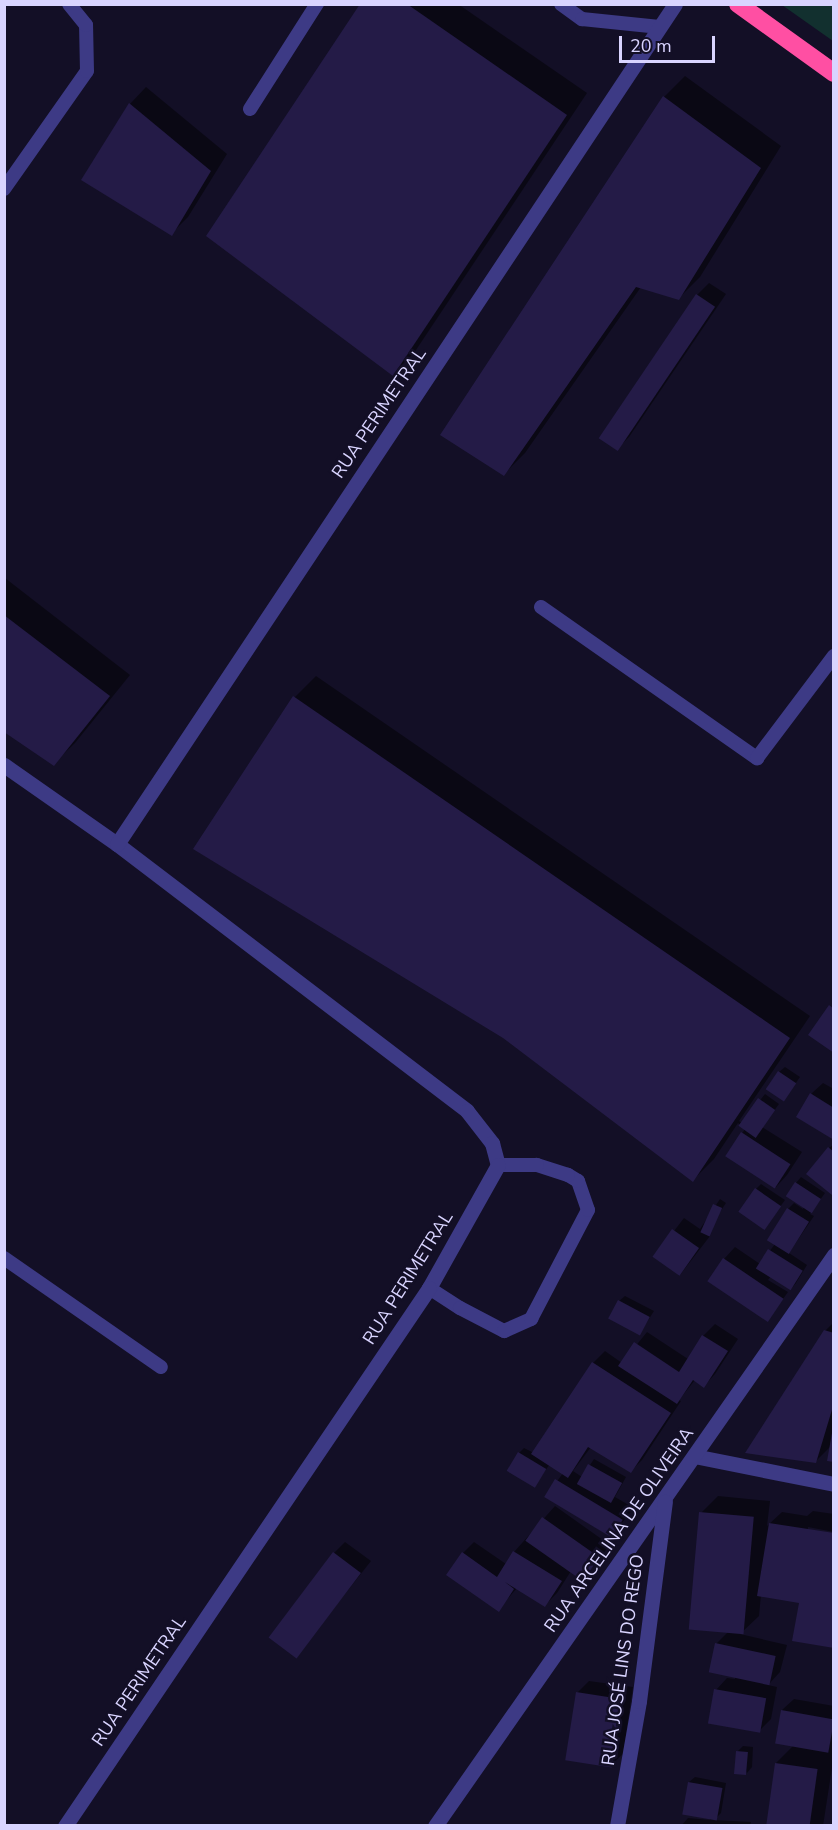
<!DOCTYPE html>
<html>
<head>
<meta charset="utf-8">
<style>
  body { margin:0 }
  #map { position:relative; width:838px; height:1830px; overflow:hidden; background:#130f26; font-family:"Nunito Sans",sans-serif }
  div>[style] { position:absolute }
  .green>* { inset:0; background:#12302f }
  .shadow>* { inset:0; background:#0007 }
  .building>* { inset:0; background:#241b47; transform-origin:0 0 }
  .lane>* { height:14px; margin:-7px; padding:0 7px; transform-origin:7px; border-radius:7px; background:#3d3a85 }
  .street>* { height:15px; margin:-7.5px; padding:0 7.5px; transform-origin:7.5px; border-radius:7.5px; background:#3d3a85 }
  .highway>* { height:18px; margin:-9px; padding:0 9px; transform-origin:9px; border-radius:9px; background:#ff4fa3 }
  span { translate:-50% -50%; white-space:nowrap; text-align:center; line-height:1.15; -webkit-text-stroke:5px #130f26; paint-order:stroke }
  .street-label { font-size:18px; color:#d9d4ff }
  .frame { position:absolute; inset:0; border:6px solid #d9d4ff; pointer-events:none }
  .scale { position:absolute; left:619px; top:36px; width:96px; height:27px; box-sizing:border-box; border:3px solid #d9d4ff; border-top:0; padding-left:8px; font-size:18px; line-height:21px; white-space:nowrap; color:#d9d4ff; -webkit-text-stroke:4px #130f26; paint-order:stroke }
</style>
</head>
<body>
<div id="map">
  <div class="green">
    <i style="clip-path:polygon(782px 5px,833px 5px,833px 41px)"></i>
  </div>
  <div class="shadow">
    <i style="clip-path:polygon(362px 4px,458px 4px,587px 93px,414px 353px,393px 374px)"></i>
    <i style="clip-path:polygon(685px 76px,781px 146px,700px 277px,679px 298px,641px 287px,525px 453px,504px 474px,664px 97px)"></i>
    <i style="clip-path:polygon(146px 87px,227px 154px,188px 217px,171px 234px,130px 104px)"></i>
    <i style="clip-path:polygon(709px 283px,726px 294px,629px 437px,617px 449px,601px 438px,697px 295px)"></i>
    <i style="clip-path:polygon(5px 578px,130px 675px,75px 743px,53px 764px,4px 730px)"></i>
    <i style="clip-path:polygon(316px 676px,810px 1016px,739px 1121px,742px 1123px,765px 1094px,779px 1104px,762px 1127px,802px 1152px,787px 1175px,776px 1187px,727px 1156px,745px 1129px,738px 1123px,714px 1159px,693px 1180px,504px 1036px,196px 848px,295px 697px)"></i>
    <i style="clip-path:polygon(785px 1067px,800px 1077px,788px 1094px,779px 1072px)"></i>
    <i style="clip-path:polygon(823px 1083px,832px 1088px,834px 1086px,834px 1138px,811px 1094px)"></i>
    <i style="clip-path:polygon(834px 1144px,834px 1191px,832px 1192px,829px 1148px)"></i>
    <i style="clip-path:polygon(801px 1177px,825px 1193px,810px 1214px,814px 1216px,789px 1253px,807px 1265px,796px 1283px,791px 1289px,771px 1276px,768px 1280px,788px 1292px,768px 1320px,724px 1259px,735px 1247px,760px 1264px,775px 1244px,768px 1240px,788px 1209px,794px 1203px,803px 1209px,804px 1207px,796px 1183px)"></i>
    <i style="clip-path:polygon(761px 1184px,785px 1200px,769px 1222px,756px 1189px)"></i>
    <i style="clip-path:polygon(720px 1199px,726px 1203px,706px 1233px,710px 1236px,680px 1275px,654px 1257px,684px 1218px,700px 1229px)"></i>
    <i style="clip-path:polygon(625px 1296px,654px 1311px,640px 1333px,619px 1301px)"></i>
    <i style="clip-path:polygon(834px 1322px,834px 1461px,831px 1446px,815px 1462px,825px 1331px)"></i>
    <i style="clip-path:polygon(715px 1324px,738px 1339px,715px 1374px,704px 1386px,695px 1380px,679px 1400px,681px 1401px,642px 1460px,631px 1471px,591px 1447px,573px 1471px,582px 1477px,594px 1459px,626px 1477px,615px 1497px,634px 1508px,611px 1537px,546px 1497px,563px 1473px,550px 1464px,534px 1486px,519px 1453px,524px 1448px,534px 1453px,593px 1363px,605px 1351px,622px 1363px,647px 1332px,688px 1359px,703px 1336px)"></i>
    <i style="clip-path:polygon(718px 1496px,770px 1501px,767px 1526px,782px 1512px,807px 1516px,813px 1511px,834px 1514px,834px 1532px,808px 1527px,800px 1602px,761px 1595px,759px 1616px,740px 1634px,787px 1645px,780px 1672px,768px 1685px,777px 1687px,771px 1719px,759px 1731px,716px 1690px,727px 1678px,735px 1679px,735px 1677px,710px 1671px,717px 1643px,729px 1631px,701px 1513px)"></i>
    <i style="clip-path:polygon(555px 1506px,610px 1545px,582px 1579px,571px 1571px,557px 1593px,545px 1605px,517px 1588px,498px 1610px,463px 1553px,474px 1542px,506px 1564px,514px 1552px)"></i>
    <i style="clip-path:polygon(345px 1542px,371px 1561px,296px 1656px,334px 1553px)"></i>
    <i style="clip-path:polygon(589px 1681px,633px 1687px,623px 1754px,611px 1765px,577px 1693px)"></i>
    <i style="clip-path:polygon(794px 1699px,834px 1706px,834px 1755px,823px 1826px,767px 1826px,776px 1763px,794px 1745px,782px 1710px)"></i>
    <i style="clip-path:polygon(743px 1746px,753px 1747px,752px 1767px,747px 1773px,737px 1752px)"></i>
    <i style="clip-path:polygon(695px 1777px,726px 1783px,721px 1813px,714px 1820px,751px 1822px,750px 1826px,681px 1826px,688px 1818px,710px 1820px,689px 1782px)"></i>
  </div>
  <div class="building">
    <i style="clip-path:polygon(360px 4px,407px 4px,567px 115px,393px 376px,206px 236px)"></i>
    <i style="clip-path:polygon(663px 96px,761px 168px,679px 300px,636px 287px,504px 476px,440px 435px)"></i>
    <i style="clip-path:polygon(129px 103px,211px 171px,172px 236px,81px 180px)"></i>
    <i style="left:696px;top:294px;width:23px;height:174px;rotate:34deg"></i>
    <i style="clip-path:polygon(4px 615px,110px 696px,54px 766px,4px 732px)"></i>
    <i style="clip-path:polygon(293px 696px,790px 1038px,693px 1182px,503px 1038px,193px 849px)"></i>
    <i style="clip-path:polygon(829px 1005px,834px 1009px,834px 1053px,808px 1035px)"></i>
    <i style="left:778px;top:1071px;width:22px;height:22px;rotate:34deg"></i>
    <i style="clip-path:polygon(810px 1093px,834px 1108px,834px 1140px,796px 1117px)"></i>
    <i style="left:758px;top:1098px;width:21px;height:34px;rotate:35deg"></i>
    <i style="left:741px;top:1132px;width:59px;height:29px;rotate:33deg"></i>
    <i style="clip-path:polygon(828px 1147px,834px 1152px,832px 1195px,806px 1174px)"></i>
    <i style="left:795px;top:1182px;width:31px;height:17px;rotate:33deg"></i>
    <i style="left:755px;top:1188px;width:32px;height:29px;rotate:35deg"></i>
    <i style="left:713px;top:1204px;width:10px;height:31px;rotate:24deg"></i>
    <i style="left:787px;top:1208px;width:26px;height:38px;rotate:32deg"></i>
    <i style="left:672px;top:1229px;width:33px;height:34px;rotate:35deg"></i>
    <i style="left:768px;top:1249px;width:41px;height:23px;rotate:32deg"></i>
    <i style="left:723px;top:1258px;width:73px;height:28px;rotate:34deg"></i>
    <i style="left:618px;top:1300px;width:36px;height:21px;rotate:28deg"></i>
    <i style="clip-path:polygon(824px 1330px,834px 1333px,834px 1403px,816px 1463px,745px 1453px)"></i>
    <i style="clip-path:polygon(702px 1335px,728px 1351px,704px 1388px,693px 1380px,677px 1404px,618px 1366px,634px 1342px,679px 1372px)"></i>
    <i style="clip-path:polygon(592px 1362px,671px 1413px,631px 1473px,588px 1447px,568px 1478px,531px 1454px)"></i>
    <i style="clip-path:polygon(832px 1433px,834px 1433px,834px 1462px,827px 1461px)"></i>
    <i style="left:518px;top:1452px;width:33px;height:22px;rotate:31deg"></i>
    <i style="left:588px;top:1464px;width:39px;height:23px;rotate:29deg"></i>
    <i style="left:555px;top:1479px;width:79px;height:21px;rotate:31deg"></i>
    <i style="left:699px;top:1512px;width:55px;height:118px;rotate:5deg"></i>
    <i style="left:542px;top:1517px;width:70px;height:29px;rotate:35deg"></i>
    <i style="clip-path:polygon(769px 1523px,834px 1533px,834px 1648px,792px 1641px,799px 1603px,757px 1596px)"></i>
    <i style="clip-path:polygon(513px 1551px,562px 1581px,545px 1607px,505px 1582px,514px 1589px,499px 1612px,446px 1575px,462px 1552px,497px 1577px)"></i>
    <i style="left:333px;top:1552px;width:35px;height:107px;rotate:37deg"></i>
    <i style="left:715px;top:1643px;width:62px;height:30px;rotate:12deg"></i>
    <i style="left:714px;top:1689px;width:53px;height:35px;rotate:10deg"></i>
    <i style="left:576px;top:1692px;width:47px;height:69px;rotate:9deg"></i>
    <i style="left:781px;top:1710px;width:54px;height:34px;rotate:10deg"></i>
    <i style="left:736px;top:1751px;width:12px;height:23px;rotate:5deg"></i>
    <i style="left:775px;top:1763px;width:43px;height:64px;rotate:8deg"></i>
    <i style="left:688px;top:1782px;width:35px;height:33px;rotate:10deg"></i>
  </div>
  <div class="lane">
    <i style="left:561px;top:4px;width:26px;rotate:36deg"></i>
    <i style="left:582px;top:19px;width:78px;rotate:5.9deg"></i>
    <i style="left:250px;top:109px;width:125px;rotate:-57.5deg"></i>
    <i style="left:4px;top:189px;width:144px;rotate:-54.9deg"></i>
    <i style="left:87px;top:71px;width:46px;rotate:-91.2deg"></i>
    <i style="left:86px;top:25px;width:27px;rotate:-129deg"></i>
    <i style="left:541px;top:607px;width:264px;rotate:35deg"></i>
    <i style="left:757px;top:758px;width:128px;rotate:-53deg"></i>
    <i style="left:4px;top:1258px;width:191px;rotate:34.8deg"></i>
    <i style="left:429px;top:1288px;width:37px;rotate:33deg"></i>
    <i style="left:460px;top:1308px;width:50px;rotate:27.6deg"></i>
    <i style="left:504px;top:1331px;width:30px;rotate:-24deg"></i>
    <i style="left:531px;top:1319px;width:123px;rotate:-62.4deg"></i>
    <i style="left:588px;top:1210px;width:31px;rotate:-109deg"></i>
    <i style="left:578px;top:1181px;width:12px;rotate:-149deg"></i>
    <i style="left:568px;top:1175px;width:33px;rotate:-162deg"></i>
    <i style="left:537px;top:1165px;width:39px;rotate:180deg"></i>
  </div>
  <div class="street">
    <i style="left:4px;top:765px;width:138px;rotate:35deg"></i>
    <i style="left:117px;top:844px;width:440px;rotate:37.3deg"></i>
    <i style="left:467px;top:1111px;width:41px;rotate:52deg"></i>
    <i style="left:492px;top:1143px;width:23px;rotate:75deg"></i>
    <i style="left:498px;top:1165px;width:141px;rotate:119.3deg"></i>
    <i style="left:429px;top:1288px;width:650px;rotate:124.08deg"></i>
    <i style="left:117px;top:844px;width:1008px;rotate:-56.4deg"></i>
    <i style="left:694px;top:1456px;width:143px;rotate:11.3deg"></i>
    <i style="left:435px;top:1826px;width:697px;rotate:-55.06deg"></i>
    <i style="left:617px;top:1826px;width:127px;rotate:-80deg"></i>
    <i style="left:639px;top:1701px;width:201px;rotate:-82.6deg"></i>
  </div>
  <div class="highway">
    <i style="left:738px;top:4px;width:118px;rotate:35.7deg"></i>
  </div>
  <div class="street-label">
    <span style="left:379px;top:413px;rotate:-56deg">RUA PERIMETRAL</span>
    <span style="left:408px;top:1278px;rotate:-58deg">RUA PERIMETRAL</span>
    <span style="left:619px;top:1530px;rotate:-55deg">RUA ARCELINA DE OLIVEIRA</span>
    <span style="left:623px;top:1660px;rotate:-82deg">RUA JOSÉ LINS DO REGO</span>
    <span style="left:139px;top:1681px;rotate:-56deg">RUA PERIMETRAL</span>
  </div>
  <div class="frame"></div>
  <div class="scale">20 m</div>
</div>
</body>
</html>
